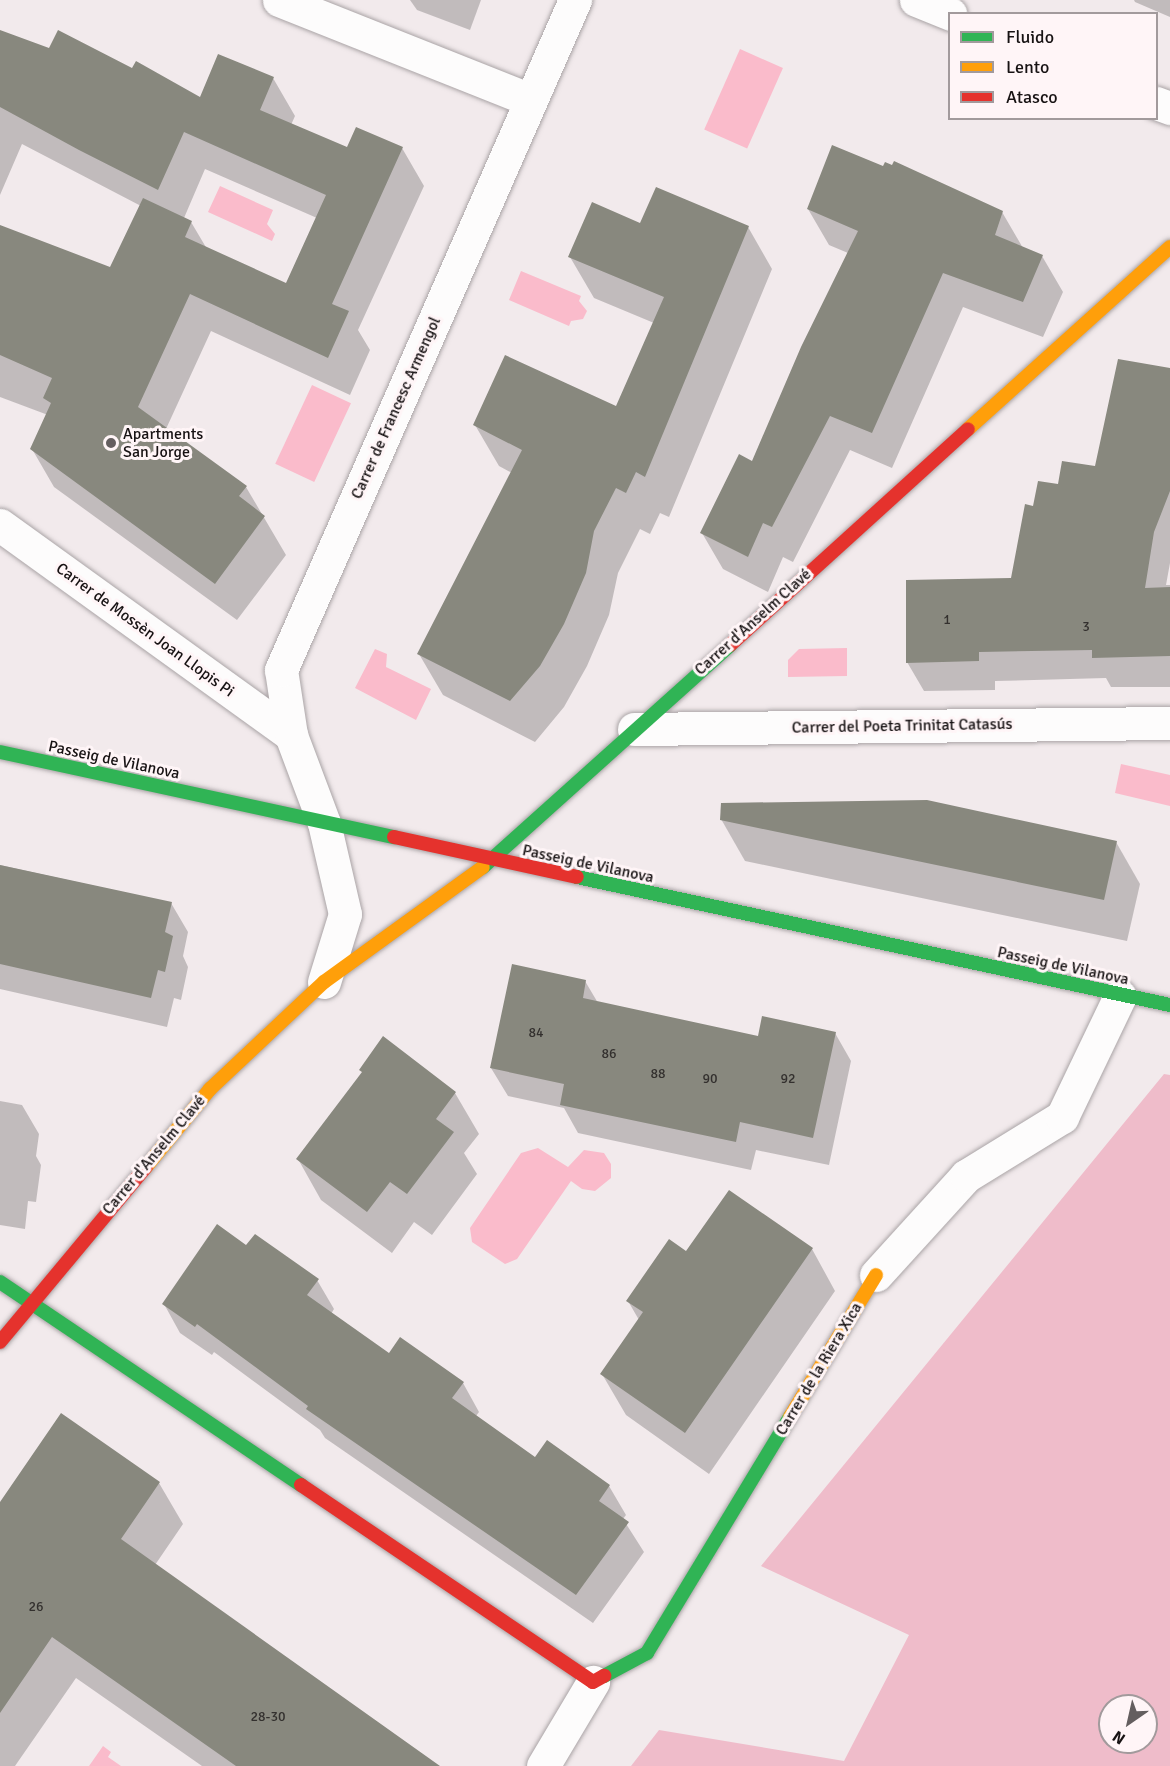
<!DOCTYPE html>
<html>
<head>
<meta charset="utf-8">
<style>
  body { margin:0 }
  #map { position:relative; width:1170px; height:1766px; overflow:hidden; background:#f2eaec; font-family:Signika,sans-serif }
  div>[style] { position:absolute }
  .forest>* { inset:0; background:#efbcca }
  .water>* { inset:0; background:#fabbcb; transform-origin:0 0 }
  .shadow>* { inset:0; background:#0003 }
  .building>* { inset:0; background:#88887e }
  .roads { filter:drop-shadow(0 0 2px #aaa4a6) drop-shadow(0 0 2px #aaa4a6) }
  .street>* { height:33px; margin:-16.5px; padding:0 16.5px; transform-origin:16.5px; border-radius:16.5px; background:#fdfcfc }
  .fast>* { height:14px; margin:-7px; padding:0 7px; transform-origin:7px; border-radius:7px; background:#30b455 }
  .slow>* { height:14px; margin:-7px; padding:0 7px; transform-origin:7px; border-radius:7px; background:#ff9f0a }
  .jam>* { height:14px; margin:-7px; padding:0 7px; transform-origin:7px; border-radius:7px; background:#e5322d }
  .dots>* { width:16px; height:16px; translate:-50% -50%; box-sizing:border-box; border:3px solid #fff5f7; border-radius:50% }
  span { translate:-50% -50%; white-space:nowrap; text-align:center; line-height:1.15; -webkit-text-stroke:6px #fff5f7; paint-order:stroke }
  .number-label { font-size:14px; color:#33302e }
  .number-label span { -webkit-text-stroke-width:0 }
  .street-label { font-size:16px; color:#171213 }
  .poi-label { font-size:16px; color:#171213 }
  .left { translate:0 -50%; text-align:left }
  .legend { position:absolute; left:948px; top:12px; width:210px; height:108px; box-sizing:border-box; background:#fff5f7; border:2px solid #a29a9c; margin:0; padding:8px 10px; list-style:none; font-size:18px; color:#171213 }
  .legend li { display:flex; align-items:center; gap:12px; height:30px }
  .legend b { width:30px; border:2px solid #a29a9c }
  .north { position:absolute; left:1098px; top:1694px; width:60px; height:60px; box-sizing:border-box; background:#fff5f7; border:2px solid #a29a9c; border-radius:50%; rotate:214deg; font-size:16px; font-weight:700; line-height:24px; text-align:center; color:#171213 }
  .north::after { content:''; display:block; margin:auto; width:21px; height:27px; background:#645e5f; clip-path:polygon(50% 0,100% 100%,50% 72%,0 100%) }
</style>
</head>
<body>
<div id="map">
  <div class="forest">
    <i style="clip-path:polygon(evenodd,1164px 1074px,1170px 1075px,1170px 1766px,631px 1766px,659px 1730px,844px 1761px,909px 1635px,761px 1566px,1164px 1074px,1110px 1706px,1146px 1706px,1146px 1742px,1110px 1742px,1110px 1706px)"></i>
  </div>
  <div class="water">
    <i style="left:740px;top:49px;width:47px;height:88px;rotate:24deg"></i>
    <i style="clip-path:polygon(220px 186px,273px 210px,267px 224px,275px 234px,272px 241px,208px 212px)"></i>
    <i style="clip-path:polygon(521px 271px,581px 296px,579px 301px,587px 311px,583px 319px,571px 321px,569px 326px,509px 300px)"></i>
    <i style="left:312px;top:385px;width:43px;height:87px;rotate:25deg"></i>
    <i style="clip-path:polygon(847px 648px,847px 676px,788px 677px,788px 660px,799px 649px)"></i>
    <i style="clip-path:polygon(375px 649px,387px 654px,386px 667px,431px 689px,416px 720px,355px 688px)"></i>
    <i style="clip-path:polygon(1121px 764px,1170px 775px,1170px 806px,1115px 793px)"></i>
    <i style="clip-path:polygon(538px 1148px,568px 1167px,584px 1150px,604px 1153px,611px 1164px,611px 1178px,595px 1191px,582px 1189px,571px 1181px,517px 1259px,505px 1264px,472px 1242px,470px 1228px,521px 1153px)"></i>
    <i style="clip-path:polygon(103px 1746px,111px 1752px,108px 1757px,121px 1766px,89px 1766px)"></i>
  </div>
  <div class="shadow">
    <i style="clip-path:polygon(410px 0,481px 0,470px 30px,417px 10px)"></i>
    <i style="clip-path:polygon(1134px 0,1170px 0,1170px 17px,1135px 2px)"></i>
    <i style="clip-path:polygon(evenodd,0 31px,50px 50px,133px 70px,201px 99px,273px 78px,295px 116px,291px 125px,348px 149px,402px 148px,424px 186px,358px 330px,370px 350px,350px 395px,211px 331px,166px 429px,246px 487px,286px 555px,237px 620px,54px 487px,32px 449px,48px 415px,0 397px,0 227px,111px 269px,141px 206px,22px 144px,0 195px,0 31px,205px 169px,317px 218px,287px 285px,207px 249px,191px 222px,184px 218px,205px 169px)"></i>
    <i style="clip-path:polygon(808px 209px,1002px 212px,1023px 248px,1042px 256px,1063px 292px,1043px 337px,963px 307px,892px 468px,850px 450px,793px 562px,783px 557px,768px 592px,723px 569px,702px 533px,753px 463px,848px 253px,829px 245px)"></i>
    <i style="clip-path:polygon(641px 225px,748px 227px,772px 269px,669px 517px,660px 513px,650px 534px,640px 529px,618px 573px,609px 615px,587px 666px,564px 707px,535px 742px,443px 695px,419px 654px,512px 473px,499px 466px,475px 425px,617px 408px,654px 323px,594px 298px,570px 257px)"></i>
    <i style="clip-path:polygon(1170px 369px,1170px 563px,1166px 585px,1170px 585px,1170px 687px,1111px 687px,1106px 678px,995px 681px,995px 690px,924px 691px,907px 662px,1012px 580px,1035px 508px,1059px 486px,1096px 468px)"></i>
    <i style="clip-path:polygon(721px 819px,1116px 842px,1140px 884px,1127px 941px,745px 861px)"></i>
    <i style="clip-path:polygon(0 865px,171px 903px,188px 932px,183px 956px,188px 967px,181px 1000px,174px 998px,167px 1027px,0 989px)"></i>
    <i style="clip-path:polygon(585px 981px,598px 1003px,760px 1038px,835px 1033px,851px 1061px,829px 1165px,756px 1150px,751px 1170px,578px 1133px,564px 1108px,508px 1096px,491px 1068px)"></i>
    <i style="clip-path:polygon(361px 1070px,455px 1093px,479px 1134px,464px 1153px,477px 1174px,432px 1235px,414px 1222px,392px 1253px,321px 1200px,298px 1159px,363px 1074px)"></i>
    <i style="clip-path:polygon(0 1101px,22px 1105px,39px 1134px,36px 1156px,41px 1165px,36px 1202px,28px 1201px,25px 1229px,0 1225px)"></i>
    <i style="clip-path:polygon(247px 1247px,317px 1280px,334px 1309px,331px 1314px,389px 1355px,463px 1383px,479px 1412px,476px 1416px,536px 1459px,609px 1486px,626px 1515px,623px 1519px,644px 1552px,593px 1623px,325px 1438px,320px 1430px,214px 1352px,212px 1355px,180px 1333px,164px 1304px)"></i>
    <i style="clip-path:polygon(812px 1249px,835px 1291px,709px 1474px,626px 1415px,602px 1374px,639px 1320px,628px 1301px,686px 1253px)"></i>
    <i style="clip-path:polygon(159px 1483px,183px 1524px,155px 1565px,438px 1766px,202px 1766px,76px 1678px,15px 1766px,0 1766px,0 1505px)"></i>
  </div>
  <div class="building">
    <i style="clip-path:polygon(0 30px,49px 48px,58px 30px,132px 68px,136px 61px,200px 97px,218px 54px,274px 77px,260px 110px,347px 147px,356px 127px,403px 147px,332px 304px,349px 311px,328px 358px,190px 294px,138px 407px,247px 486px,239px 496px,265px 516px,215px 584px,30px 449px,51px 403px,43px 398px,52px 378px,0 355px,0 225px,110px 267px,143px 198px,192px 221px,185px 237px,286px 283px,326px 195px,184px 132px,158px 190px,79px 150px,0 107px)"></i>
    <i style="clip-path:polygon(832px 145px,883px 166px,885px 162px,892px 165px,894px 161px,1003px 211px,995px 235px,1043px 255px,1023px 302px,943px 273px,872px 433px,830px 416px,772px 527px,763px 523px,748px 557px,700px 533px,739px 454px,752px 461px,801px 347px,858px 231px,807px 209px)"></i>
    <i style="clip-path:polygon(656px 187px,749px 226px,645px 477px,636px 472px,626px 493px,616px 488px,594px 531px,586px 573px,564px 624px,540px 666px,510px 701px,417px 654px,522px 450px,473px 425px,505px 355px,616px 406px,664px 297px,568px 257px,592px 202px,640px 223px)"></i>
    <i style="clip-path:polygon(1118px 359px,1170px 368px,1170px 491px,1154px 532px,1145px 588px,1170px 587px,1170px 656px,1092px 658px,1092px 650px,979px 652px,979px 661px,906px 663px,906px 580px,1011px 578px,1025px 504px,1033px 506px,1038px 481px,1058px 484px,1062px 461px,1095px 466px)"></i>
    <i style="clip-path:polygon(927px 800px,1117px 841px,1104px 900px,720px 820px,721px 803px)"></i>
    <i style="clip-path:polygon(0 865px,172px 902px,165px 932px,173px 936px,165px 972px,158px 970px,151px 998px,0 964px)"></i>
    <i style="clip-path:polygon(512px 964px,586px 980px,583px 998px,758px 1036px,762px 1016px,836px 1032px,813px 1138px,740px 1122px,736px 1142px,560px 1105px,564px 1084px,490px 1068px)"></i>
    <i style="clip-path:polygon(383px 1036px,456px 1092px,436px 1119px,454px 1132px,407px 1194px,390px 1182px,367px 1212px,296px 1159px,362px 1072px,359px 1070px)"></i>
    <i style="clip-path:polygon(729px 1190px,813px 1248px,685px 1433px,600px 1374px,643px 1312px,626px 1301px,669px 1239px,686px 1251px)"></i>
    <i style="clip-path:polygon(217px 1224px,246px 1245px,255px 1234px,319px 1279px,307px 1295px,389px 1353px,400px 1337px,464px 1382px,452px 1398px,535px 1457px,547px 1440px,610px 1485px,599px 1501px,629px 1522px,576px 1595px,306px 1409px,308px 1406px,197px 1324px,195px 1327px,162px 1304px)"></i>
    <i style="clip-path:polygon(61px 1413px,160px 1482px,121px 1539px,440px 1766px,236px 1766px,52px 1637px,0 1713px,0 1502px)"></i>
  </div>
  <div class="roads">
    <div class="street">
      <i style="left:279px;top:0;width:270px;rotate:21.7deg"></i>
      <i style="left:916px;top:0;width:37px;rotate:22deg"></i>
      <i style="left:1156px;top:103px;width:15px;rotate:20deg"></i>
      <i style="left:0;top:525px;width:359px;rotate:35.8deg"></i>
      <i style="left:634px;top:729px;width:536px;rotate:-0.64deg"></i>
      <i style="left:324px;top:982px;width:71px;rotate:-72.8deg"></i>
      <i style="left:345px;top:914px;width:93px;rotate:-103deg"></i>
      <i style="left:324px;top:823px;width:94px;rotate:-110.6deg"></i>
      <i style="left:291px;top:735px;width:66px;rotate:-98.7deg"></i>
      <i style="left:281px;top:670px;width:732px;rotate:-66.31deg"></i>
      <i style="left:876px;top:1275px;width:134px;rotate:-47.7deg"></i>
      <i style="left:966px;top:1176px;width:113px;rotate:-31.6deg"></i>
      <i style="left:1062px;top:1117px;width:134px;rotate:-64.4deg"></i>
      <i style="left:543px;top:1766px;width:98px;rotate:-59.2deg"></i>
    </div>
    <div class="fast">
      <i style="left:0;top:752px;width:403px;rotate:12.2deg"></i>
      <i style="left:483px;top:867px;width:332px;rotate:-41.9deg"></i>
      <i style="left:577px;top:877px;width:607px;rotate:12.18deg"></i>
      <i style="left:0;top:1282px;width:363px;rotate:34deg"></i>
      <i style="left:604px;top:1676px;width:49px;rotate:-28.1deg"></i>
      <i style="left:647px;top:1653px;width:276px;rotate:-58.8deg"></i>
    </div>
    <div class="slow">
      <i style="left:968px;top:429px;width:272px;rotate:-42deg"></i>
      <i style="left:146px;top:1167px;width:101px;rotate:-50.6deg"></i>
      <i style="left:210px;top:1089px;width:156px;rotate:-43.2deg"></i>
      <i style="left:324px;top:982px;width:196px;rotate:-35.9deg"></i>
      <i style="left:790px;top:1417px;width:166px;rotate:-58.8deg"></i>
    </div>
    <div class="jam">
      <i style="left:730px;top:645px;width:321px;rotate:-42.2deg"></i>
      <i style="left:394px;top:837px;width:187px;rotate:12.3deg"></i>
      <i style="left:0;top:1342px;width:228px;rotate:-50.2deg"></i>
      <i style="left:301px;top:1485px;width:352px;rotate:34deg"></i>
      <i style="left:593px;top:1682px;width:13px;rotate:-29deg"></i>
    </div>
  </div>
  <div class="dots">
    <i style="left:111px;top:443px;background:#645e5f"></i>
  </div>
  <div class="number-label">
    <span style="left:947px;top:620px">1</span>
    <span style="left:1086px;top:627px">3</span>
    <span style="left:536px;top:1033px">84</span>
    <span style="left:609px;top:1054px">86</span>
    <span style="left:658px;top:1074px">88</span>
    <span style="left:710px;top:1079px">90</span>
    <span style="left:788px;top:1079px">92</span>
    <span style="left:36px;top:1607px">26</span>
    <span style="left:268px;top:1717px">28-30</span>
  </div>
  <div class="street-label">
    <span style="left:396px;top:408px;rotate:-66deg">Carrer de Francesc Armengol</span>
    <span style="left:753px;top:622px;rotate:-42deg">Carrer d'Anselm Clavé</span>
    <span style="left:145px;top:630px;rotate:36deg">Carrer de Mossèn Joan Llopis Pi</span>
    <span style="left:902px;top:726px;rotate:-1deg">Carrer del Poeta Trinitat Catasús</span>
    <span style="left:114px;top:760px;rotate:12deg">Passeig de Vilanova</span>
    <span style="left:588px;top:864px;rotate:12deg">Passeig de Vilanova</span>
    <span style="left:1063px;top:966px;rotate:12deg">Passeig de Vilanova</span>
    <span style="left:154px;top:1155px;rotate:-50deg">Carrer d'Anselm Clavé</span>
    <span style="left:819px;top:1369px;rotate:-59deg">Carrer de la Riera Xica</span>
  </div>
  <div class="poi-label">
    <span class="left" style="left:123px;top:443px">Apartments<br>San Jorge</span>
  </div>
  <ul class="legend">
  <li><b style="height:8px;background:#30b455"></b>Fluido</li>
  <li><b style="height:8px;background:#ff9f0a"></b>Lento</li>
  <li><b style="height:8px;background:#e5322d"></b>Atasco</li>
  </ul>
  <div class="north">N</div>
</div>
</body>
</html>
